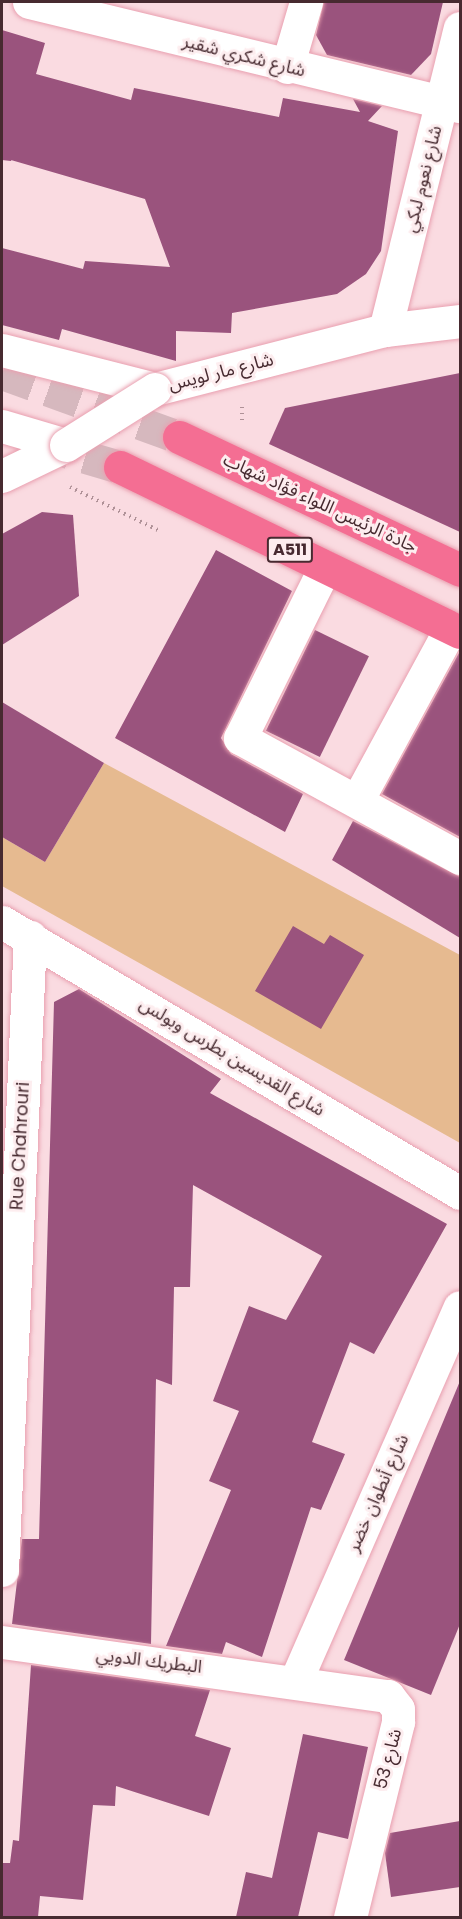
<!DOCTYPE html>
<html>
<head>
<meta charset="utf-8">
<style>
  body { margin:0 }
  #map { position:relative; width:462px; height:1919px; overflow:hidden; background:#fadbe1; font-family:Poppins,"Noto Sans Arabic",sans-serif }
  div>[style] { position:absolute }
  .green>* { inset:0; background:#e6ba90 }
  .building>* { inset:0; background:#9a537d; transform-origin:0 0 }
  .highway-tunnel>* { height:33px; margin-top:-16.5px; transform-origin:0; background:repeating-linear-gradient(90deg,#d6b8be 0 33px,transparent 0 49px) }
  .path>* { height:4px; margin-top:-2px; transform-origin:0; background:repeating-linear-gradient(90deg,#af9197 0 1.5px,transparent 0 6px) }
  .roads { filter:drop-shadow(0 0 2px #e9a0b0) drop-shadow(0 0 2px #e9a0b0) }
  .street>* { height:33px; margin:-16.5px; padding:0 16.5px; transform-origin:16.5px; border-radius:16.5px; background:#fff }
  .secondary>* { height:33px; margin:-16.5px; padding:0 16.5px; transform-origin:16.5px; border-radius:16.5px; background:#fff }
  .highway>* { height:33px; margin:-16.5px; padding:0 16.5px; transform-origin:16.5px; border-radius:16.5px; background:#f46e93 }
  .bridges { filter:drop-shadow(0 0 2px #e9a0b0) drop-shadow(0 0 2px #e9a0b0) }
  .secondary-bridge>* { height:33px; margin:-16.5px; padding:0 16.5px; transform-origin:16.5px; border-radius:16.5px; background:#fff }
  span { translate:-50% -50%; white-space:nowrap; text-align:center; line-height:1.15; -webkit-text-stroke:6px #fdedef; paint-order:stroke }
  .shield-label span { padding:2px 4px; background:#fdedef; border:2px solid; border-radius:4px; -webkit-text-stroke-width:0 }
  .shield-label { font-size:16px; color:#472a30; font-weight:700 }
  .street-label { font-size:18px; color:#472a30 }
  .frame { position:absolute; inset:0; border:3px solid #472a30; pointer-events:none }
</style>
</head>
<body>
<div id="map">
  <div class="green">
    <i style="clip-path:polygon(104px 763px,460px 955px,460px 1143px,2px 886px,2px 837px,45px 862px)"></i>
  </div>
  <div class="building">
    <i style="clip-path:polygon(324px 2px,443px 2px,431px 54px,411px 75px,327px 55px,316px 35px)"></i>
    <i style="clip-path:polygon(2px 30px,45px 43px,36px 74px,131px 100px,134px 88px,279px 117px,283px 98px,360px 112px,353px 99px,382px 106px,368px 121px,398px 131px,381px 251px,366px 274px,337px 294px,232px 313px,231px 333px,176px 331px,176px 361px,62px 329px,59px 340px,2px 325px,2px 248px,83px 269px,85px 261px,170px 267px,145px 199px,11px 160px,16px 142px,11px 161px,2px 160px)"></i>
    <i style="clip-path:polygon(460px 373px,460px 532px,269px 444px,285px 408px)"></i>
    <i style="clip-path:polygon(42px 512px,73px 515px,79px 596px,2px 645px,2px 534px)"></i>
    <i style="clip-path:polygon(216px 550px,292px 591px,221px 738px,231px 754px,303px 794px,285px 832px,115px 738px)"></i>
    <i style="left:315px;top:630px;width:60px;height:112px;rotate:26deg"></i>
    <i style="clip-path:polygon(460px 651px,460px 837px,382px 794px)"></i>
    <i style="clip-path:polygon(2px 702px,104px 763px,45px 862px,2px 837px)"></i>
    <i style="clip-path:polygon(353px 821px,460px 877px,460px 938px,332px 860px)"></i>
    <i style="clip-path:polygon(293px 926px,324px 944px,330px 935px,364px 955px,321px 1029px,255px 991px)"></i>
    <i style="clip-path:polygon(79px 989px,221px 1079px,210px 1093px,447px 1224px,374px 1354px,350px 1342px,312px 1442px,345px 1454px,321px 1510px,311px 1507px,262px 1657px,226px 1642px,222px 1654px,166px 1646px,231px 1490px,209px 1481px,239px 1411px,213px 1401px,249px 1306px,286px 1320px,322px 1256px,193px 1185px,190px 1287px,174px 1287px,172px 1385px,156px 1379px,151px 1644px,12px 1624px,22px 1539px,39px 1539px,54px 1002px)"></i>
    <i style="clip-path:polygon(460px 1381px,460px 1624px,431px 1695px,344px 1660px)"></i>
    <i style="clip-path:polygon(31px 1665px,210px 1690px,195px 1736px,231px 1748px,209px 1816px,116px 1786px,115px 1806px,93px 1805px,83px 1900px,40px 1896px,38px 1917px,2px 1917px,2px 1863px,10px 1863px,13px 1840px,19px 1841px)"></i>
    <i style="clip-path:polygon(303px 1734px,368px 1747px,348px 1839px,318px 1832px,298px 1917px,236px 1917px,246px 1872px,272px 1878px)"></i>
    <i style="clip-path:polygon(460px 1821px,460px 1887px,391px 1897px,385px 1853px,390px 1833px)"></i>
  </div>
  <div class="highway-tunnel">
    <i style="left:2px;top:373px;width:188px;rotate:19.9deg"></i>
    <i style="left:38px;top:443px;width:85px;rotate:16.3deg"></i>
  </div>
  <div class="path">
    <i style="left:242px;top:407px;width:17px;rotate:90deg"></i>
    <i style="left:70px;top:487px;width:100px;rotate:26.1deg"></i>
  </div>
  <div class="roads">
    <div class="street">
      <i style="left:29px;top:2px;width:443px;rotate:13.6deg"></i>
      <i style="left:287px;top:67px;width:68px;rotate:-73.7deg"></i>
      <i style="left:385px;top:330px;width:311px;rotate:-76.1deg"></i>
      <i style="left:325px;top:567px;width:191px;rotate:116.4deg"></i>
      <i style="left:240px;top:738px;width:251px;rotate:28.6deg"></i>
      <i style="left:358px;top:799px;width:195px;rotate:-61.5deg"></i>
      <i style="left:2px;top:922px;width:532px;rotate:30.61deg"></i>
      <i style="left:2px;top:1570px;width:634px;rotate:-87.47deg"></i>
      <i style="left:2px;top:1642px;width:390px;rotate:8deg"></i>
      <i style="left:388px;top:1696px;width:16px;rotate:52deg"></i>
      <i style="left:398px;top:1709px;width:13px;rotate:90deg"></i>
      <i style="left:398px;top:1722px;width:202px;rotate:103.8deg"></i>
      <i style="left:296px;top:1680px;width:407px;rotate:-66.3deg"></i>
    </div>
    <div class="secondary">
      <i style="left:2px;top:350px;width:158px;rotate:14.3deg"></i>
      <i style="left:155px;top:389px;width:237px;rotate:-14.4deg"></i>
      <i style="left:385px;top:330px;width:76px;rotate:-6.8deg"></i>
      <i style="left:2px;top:426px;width:67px;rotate:16.5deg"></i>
      <i style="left:2px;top:476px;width:71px;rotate:-25.8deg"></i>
    </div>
    <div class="highway">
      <i style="left:179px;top:437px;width:311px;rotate:25.3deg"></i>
      <i style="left:120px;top:467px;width:378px;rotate:25.9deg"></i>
    </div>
  </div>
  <div class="bridges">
    <div class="secondary-bridge">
      <i style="left:66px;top:445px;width:105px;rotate:-32.2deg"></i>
    </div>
  </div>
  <div class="shield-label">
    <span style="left:290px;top:550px">A511</span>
  </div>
  <div class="street-label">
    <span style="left:244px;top:56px;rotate:14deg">شارع شكري شقير</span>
    <span style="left:423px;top:179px;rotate:-76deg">شارع نعوم لبكي</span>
    <span style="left:221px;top:372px;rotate:-14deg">شارع مار لويس</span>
    <span style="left:320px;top:503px;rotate:25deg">جادة الرئيس اللواء فؤاد شهاب</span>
    <span style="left:232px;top:1057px;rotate:31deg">شارع القديسين بطرس وبولس</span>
    <span style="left:20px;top:1146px;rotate:-87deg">Rue Chahrouri</span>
    <span style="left:378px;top:1493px;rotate:-66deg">شارع أنطوان خضر</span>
    <span style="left:149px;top:1661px;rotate:7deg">البطريك الدويي</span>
    <span style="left:388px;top:1759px;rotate:-75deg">شارع 53</span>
  </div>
  <div class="frame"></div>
</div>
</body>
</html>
